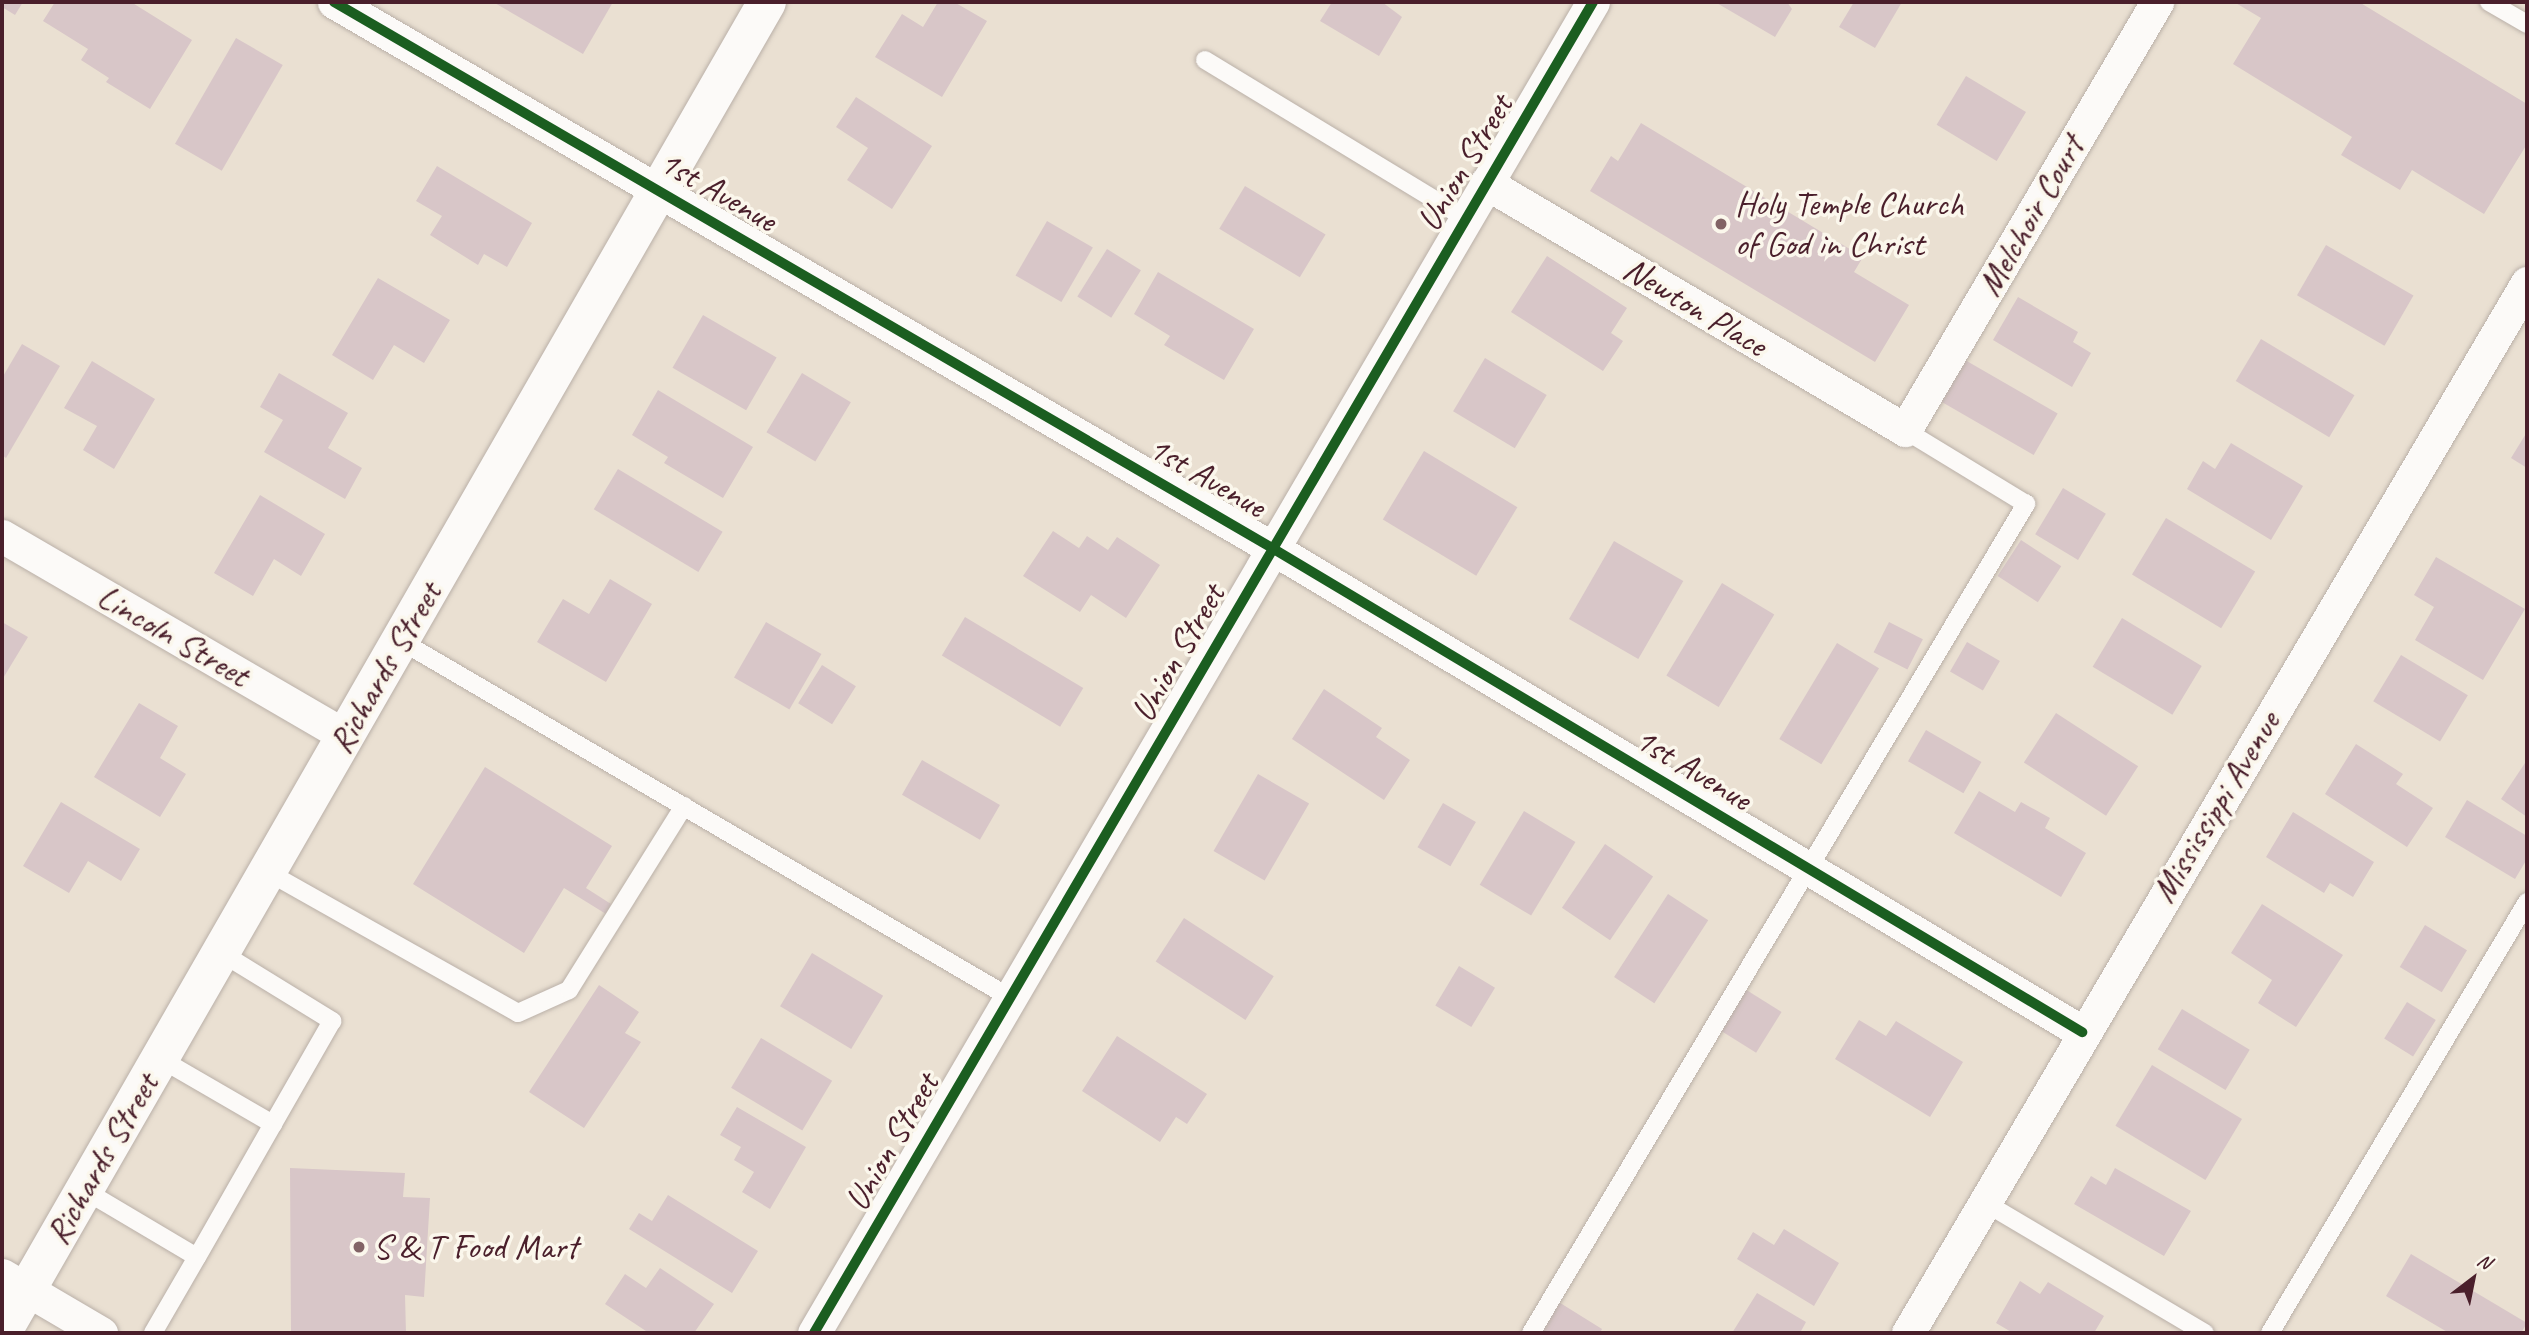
<!DOCTYPE html>
<html>
<head>
<meta charset="utf-8">
<style>
  body { margin:0 }
  #map { position:relative; width:2529px; height:1335px; overflow:hidden; background:#eae0d2; font-family:Caveat,sans-serif }
  div>[style] { position:absolute }
  .building>* { inset:0; background:#d8c6c8; transform-origin:0 0 }
  .roads { filter:drop-shadow(0 0 2px #bab0a8) drop-shadow(0 0 2px #bab0a8) }
  .service>* { height:18px; margin:-9px; padding:0 9px; transform-origin:9px; border-radius:9px; background:#fcfaf8 }
  .minor>* { height:33px; margin:-16.5px; padding:0 16.5px; transform-origin:16.5px; border-radius:16.5px; background:#fcfaf8 }
  .tertiary>* { height:38px; margin:-19px; padding:0 19px; transform-origin:19px; border-radius:19px; background:#fcfaf8 }
  .cycleway>* { height:10px; margin:-5px; padding:0 5px; transform-origin:5px; border-radius:5px; background:#1b5e20 }
  .dots>* { width:19px; height:19px; translate:-50% -50%; box-sizing:border-box; border:4px solid #fbf7ec; border-radius:50% }
  span { translate:-50% -50%; white-space:nowrap; text-align:center; line-height:1.15; -webkit-text-stroke:7px #fbf7ec; paint-order:stroke }
  .street-label { font-size:35px; color:#4a1f2b }
  .poi-label { font-size:35px; color:#4a1f2b }
  .left { translate:0 -50%; text-align:left }
  .frame { position:absolute; inset:0; border:4px solid #4a1f2b; pointer-events:none }
  .north { position:absolute; left:2438px; top:1244px; width:70px; height:70px; -webkit-text-stroke:5px #fbf7ec; paint-order:stroke; rotate:32deg; font-size:19px; font-weight:700; line-height:28px; text-align:center; color:#4a1f2b }
  .north::after { content:''; display:block; margin:auto; width:24px; height:32px; background:#4a1f2b; clip-path:polygon(50% 0,100% 100%,50% 72%,0 100%) }
</style>
</head>
<body>
<div id="map">
  <div class="building">
    <i style="clip-path:polygon(2px 2px,23px 2px,15px 15px,2px 7px)"></i>
    <i style="clip-path:polygon(55px 2px,131px 2px,192px 40px,150px 109px,106px 82px,109px 78px,81px 60px,88px 49px,43px 21px)"></i>
    <i style="clip-path:polygon(493px 2px,613px 2px,583px 54px)"></i>
    <i style="clip-path:polygon(938px 2px,954px 2px,987px 21px,942px 97px,875px 57px,902px 14px,923px 27px)"></i>
    <i style="clip-path:polygon(1332px 2px,1382px 2px,1402px 17px,1379px 56px,1320px 21px)"></i>
    <i style="clip-path:polygon(1715px 2px,1787px 2px,1792px 9px,1775px 37px)"></i>
    <i style="clip-path:polygon(1854px 2px,1902px 2px,1875px 48px,1839px 27px)"></i>
    <i style="clip-path:polygon(2234px 2px,2359px 2px,2527px 104px,2527px 144px,2484px 214px,2412px 170px,2400px 190px,2341px 155px,2352px 137px,2233px 64px,2261px 18px)"></i>
    <i style="left:236px;top:38px;width:54px;height:122px;rotate:30deg"></i>
    <i style="left:1966px;top:76px;width:70px;height:57px;rotate:31deg"></i>
    <i style="clip-path:polygon(856px 97px,932px 146px,892px 209px,847px 180px,868px 148px,836px 127px)"></i>
    <i style="clip-path:polygon(1641px 123px,1863px 257px,1854px 272px,1909px 305px,1875px 362px,1590px 191px,1611px 156px,1618px 161px)"></i>
    <i style="clip-path:polygon(437px 166px,532px 223px,507px 267px,484px 254px,478px 265px,430px 235px,442px 216px,416px 201px)"></i>
    <i style="left:1245px;top:186px;width:94px;height:50px;rotate:31deg"></i>
    <i style="left:1047px;top:221px;width:53px;height:63px;rotate:30deg"></i>
    <i style="left:2326px;top:245px;width:101px;height:58px;rotate:30deg"></i>
    <i style="left:1107px;top:249px;width:40px;height:56px;rotate:32deg"></i>
    <i style="clip-path:polygon(1547px 256px,1627px 308px,1611px 333px,1623px 341px,1603px 371px,1511px 312px)"></i>
    <i style="clip-path:polygon(1158px 272px,1254px 329px,1224px 380px,1164px 345px,1170px 336px,1134px 314px)"></i>
    <i style="clip-path:polygon(378px 278px,450px 320px,424px 363px,394px 345px,373px 380px,332px 355px)"></i>
    <i style="clip-path:polygon(2018px 297px,2078px 332px,2073px 342px,2091px 353px,2072px 387px,1993px 340px)"></i>
    <i style="left:703px;top:315px;width:85px;height:61px;rotate:30deg"></i>
    <i style="left:2261px;top:339px;width:109px;height:49px;rotate:31deg"></i>
    <i style="clip-path:polygon(22px 344px,60px 366px,6px 458px,2px 455px,2px 378px)"></i>
    <i style="left:1485px;top:358px;width:72px;height:62px;rotate:31deg"></i>
    <i style="left:1965px;top:360px;width:107px;height:48px;rotate:30deg"></i>
    <i style="clip-path:polygon(92px 361px,155px 399px,114px 469px,83px 450px,97px 426px,64px 408px)"></i>
    <i style="clip-path:polygon(279px 373px,348px 413px,328px 448px,362px 468px,345px 499px,264px 452px,283px 420px,260px 407px)"></i>
    <i style="left:802px;top:373px;width:57px;height:69px;rotate:31deg"></i>
    <i style="clip-path:polygon(658px 390px,753px 447px,723px 498px,664px 463px,668px 457px,632px 435px)"></i>
    <i style="clip-path:polygon(2527px 432px,2527px 468px,2511px 458px)"></i>
    <i style="clip-path:polygon(2231px 443px,2303px 486px,2271px 540px,2187px 489px,2203px 461px,2215px 469px)"></i>
    <i style="left:1424px;top:451px;width:109px;height:80px;rotate:31deg"></i>
    <i style="left:618px;top:469px;width:122px;height:47px;rotate:31deg"></i>
    <i style="left:2063px;top:488px;width:50px;height:54px;rotate:31deg"></i>
    <i style="clip-path:polygon(260px 495px,325px 534px,301px 576px,274px 559px,253px 596px,214px 573px)"></i>
    <i style="left:2166px;top:518px;width:104px;height:66px;rotate:31deg"></i>
    <i style="clip-path:polygon(1053px 531px,1079px 548px,1087px 536px,1108px 550px,1117px 537px,1160px 565px,1126px 618px,1091px 595px,1080px 612px,1023px 576px)"></i>
    <i style="left:2021px;top:540px;width:48px;height:43px;rotate:33deg"></i>
    <i style="left:1614px;top:541px;width:80px;height:90px;rotate:30deg"></i>
    <i style="clip-path:polygon(2436px 557px,2525px 609px,2483px 680px,2415px 640px,2434px 607px,2414px 595px)"></i>
    <i style="clip-path:polygon(610px 579px,652px 604px,606px 682px,537px 642px,563px 599px,589px 614px)"></i>
    <i style="left:1722px;top:583px;width:61px;height:108px;rotate:31deg"></i>
    <i style="left:965px;top:617px;width:138px;height:45px;rotate:31deg"></i>
    <i style="left:2122px;top:618px;width:93px;height:57px;rotate:31deg"></i>
    <i style="clip-path:polygon(2px 622px,28px 637px,2px 680px)"></i>
    <i style="left:766px;top:622px;width:64px;height:64px;rotate:30deg"></i>
    <i style="left:1889px;top:622px;width:38px;height:34px;rotate:27deg"></i>
    <i style="left:1967px;top:642px;width:38px;height:34px;rotate:30deg"></i>
    <i style="left:1837px;top:643px;width:49px;height:112px;rotate:31deg"></i>
    <i style="left:2401px;top:655px;width:78px;height:54px;rotate:31deg"></i>
    <i style="left:822px;top:665px;width:40px;height:45px;rotate:32deg"></i>
    <i style="clip-path:polygon(1324px 689px,1382px 728px,1376px 737px,1410px 760px,1384px 800px,1292px 739px)"></i>
    <i style="clip-path:polygon(139px 703px,178px 726px,160px 758px,186px 774px,160px 817px,94px 777px)"></i>
    <i style="left:2056px;top:713px;width:98px;height:59px;rotate:33deg"></i>
    <i style="left:1926px;top:730px;width:64px;height:36px;rotate:30deg"></i>
    <i style="clip-path:polygon(2356px 744px,2403px 774px,2396px 784px,2433px 808px,2407px 847px,2325px 794px)"></i>
    <i style="left:922px;top:760px;width:90px;height:40px;rotate:30deg"></i>
    <i style="clip-path:polygon(2527px 760px,2527px 817px,2501px 799px)"></i>
    <i style="clip-path:polygon(485px 767px,612px 846px,586px 888px,611px 904px,606px 914px,564px 888px,524px 953px,413px 884px)"></i>
    <i style="left:1258px;top:774px;width:59px;height:89px;rotate:30deg"></i>
    <i style="clip-path:polygon(1979px 791px,2015px 812px,2021px 802px,2050px 818px,2045px 828px,2086px 853px,2061px 897px,1954px 833px)"></i>
    <i style="clip-path:polygon(2467px 800px,2527px 836px,2527px 859px,2515px 879px,2445px 837px)"></i>
    <i style="clip-path:polygon(61px 802px,140px 849px,121px 881px,88px 861px,69px 893px,23px 866px)"></i>
    <i style="left:1443px;top:803px;width:38px;height:51px;rotate:30deg"></i>
    <i style="left:1524px;top:811px;width:60px;height:86px;rotate:31deg"></i>
    <i style="clip-path:polygon(2293px 812px,2374px 862px,2353px 897px,2330px 883px,2324px 893px,2266px 857px)"></i>
    <i style="left:1605px;top:844px;width:58px;height:77px;rotate:34deg"></i>
    <i style="left:1668px;top:894px;width:48px;height:99px;rotate:33deg"></i>
    <i style="clip-path:polygon(2262px 904px,2343px 955px,2296px 1027px,2258px 1003px,2272px 980px,2231px 953px)"></i>
    <i style="left:1184px;top:918px;width:107px;height:52px;rotate:33deg"></i>
    <i style="left:2425px;top:925px;width:49px;height:49px;rotate:31deg"></i>
    <i style="left:812px;top:953px;width:83px;height:62px;rotate:31deg"></i>
    <i style="left:1459px;top:966px;width:42px;height:46px;rotate:31deg"></i>
    <i style="clip-path:polygon(599px 985px,639px 1012px,625px 1033px,641px 1042px,584px 1128px,529px 1092px)"></i>
    <i style="left:1740px;top:986px;width:49px;height:48px;rotate:32deg"></i>
    <i style="left:2407px;top:1002px;width:34px;height:43px;rotate:32deg"></i>
    <i style="left:2182px;top:1009px;width:79px;height:47px;rotate:31deg"></i>
    <i style="clip-path:polygon(1859px 1020px,1886px 1036px,1896px 1021px,1963px 1062px,1930px 1117px,1835px 1059px)"></i>
    <i style="clip-path:polygon(1117px 1036px,1207px 1094px,1187px 1124px,1176px 1117px,1160px 1142px,1082px 1091px)"></i>
    <i style="left:761px;top:1038px;width:83px;height:58px;rotate:31deg"></i>
    <i style="left:2152px;top:1065px;width:105px;height:71px;rotate:31deg"></i>
    <i style="clip-path:polygon(737px 1107px,806px 1147px,770px 1209px,742px 1192px,754px 1172px,734px 1160px,741px 1147px,720px 1135px)"></i>
    <i style="clip-path:polygon(290px 1168px,405px 1173px,403px 1197px,430px 1198px,424px 1297px,405px 1295px,406px 1333px,291px 1333px)"></i>
    <i style="clip-path:polygon(2115px 1168px,2191px 1211px,2164px 1256px,2074px 1204px,2091px 1176px,2106px 1185px)"></i>
    <i style="clip-path:polygon(668px 1195px,758px 1251px,732px 1293px,629px 1229px,639px 1213px,652px 1221px)"></i>
    <i style="clip-path:polygon(1784px 1229px,1839px 1263px,1814px 1306px,1737px 1259px,1753px 1232px,1774px 1245px)"></i>
    <i style="clip-path:polygon(2411px 1254px,2527px 1323px,2521px 1333px,2449px 1333px,2386px 1296px)"></i>
    <i style="clip-path:polygon(660px 1268px,714px 1304px,694px 1333px,649px 1333px,605px 1304px,625px 1274px,646px 1288px)"></i>
    <i style="clip-path:polygon(2020px 1281px,2040px 1294px,2048px 1282px,2104px 1316px,2094px 1333px,2013px 1333px,1996px 1323px)"></i>
    <i style="clip-path:polygon(1757px 1293px,1806px 1322px,1800px 1333px,1732px 1333px)"></i>
    <i style="clip-path:polygon(1557px 1301px,1602px 1329px,1600px 1333px,1537px 1333px)"></i>
  </div>
  <div class="roads">
    <div class="service">
      <i style="left:2489px;top:2px;width:44px;rotate:30.1deg"></i>
      <i style="left:1205px;top:60px;width:304px;rotate:31.3deg"></i>
      <i style="left:401px;top:641px;width:705px;rotate:30.35deg"></i>
      <i style="left:266px;top:871px;width:289px;rotate:29.4deg"></i>
      <i style="left:518px;top:1013px;width:56px;rotate:-24.3deg"></i>
      <i style="left:569px;top:990px;width:217px;rotate:-58deg"></i>
      <i style="left:220px;top:952px;width:132px;rotate:31.6deg"></i>
      <i style="left:332px;top:1021px;width:119px;rotate:119.8deg"></i>
      <i style="left:159px;top:1058px;width:132px;rotate:30.1deg"></i>
      <i style="left:273px;top:1124px;width:153px;rotate:119.7deg"></i>
      <i style="left:84px;top:1190px;width:131px;rotate:30.7deg"></i>
      <i style="left:197px;top:1257px;width:88px;rotate:120.1deg"></i>
      <i style="left:1984px;top:1202px;width:257px;rotate:30.7deg"></i>
      <i style="left:1531px;top:1333px;width:966px;rotate:-59.16deg"></i>
      <i style="left:2026px;top:504px;width:142px;rotate:-148.6deg"></i>
      <i style="left:2270px;top:1333px;width:502px;rotate:-59.19deg"></i>
    </div>
    <div class="minor">
      <i style="left:334px;top:2px;width:1085px;rotate:30.2deg"></i>
      <i style="left:1272px;top:548px;width:944px;rotate:30.86deg"></i>
      <i style="left:1486px;top:183px;width:486px;rotate:30.5deg"></i>
      <i style="left:1905px;top:430px;width:497px;rotate:-59.5deg"></i>
      <i style="left:2px;top:536px;width:397px;rotate:30.2deg"></i>
      <i style="left:2px;top:1275px;width:115px;rotate:30.4deg"></i>
      <i style="left:814px;top:1333px;width:1542px;rotate:-59.66deg"></i>
      <i style="left:1908px;top:1333px;width:1219px;rotate:-59.48deg"></i>
    </div>
    <div class="tertiary">
      <i style="left:2px;top:1333px;width:1535px;rotate:-60.11deg"></i>
    </div>
  </div>
  <div class="cycleway">
    <i style="left:334px;top:2px;width:1085px;rotate:30.2deg"></i>
    <i style="left:1272px;top:548px;width:944px;rotate:30.86deg"></i>
    <i style="left:814px;top:1333px;width:1542px;rotate:-59.66deg"></i>
  </div>
  <div class="dots">
    <i style="left:1721px;top:224px;background:#826365"></i>
    <i style="left:359px;top:1247px;background:#826365"></i>
  </div>
  <div class="street-label">
    <span style="left:1465px;top:163px;rotate:-59deg">Union Street</span>
    <span style="left:718px;top:191px;rotate:30deg">1st Avenue</span>
    <span style="left:2031px;top:216px;rotate:-60deg">Melchoir Court</span>
    <span style="left:1695px;top:307px;rotate:31deg">Newton Place</span>
    <span style="left:1207px;top:477px;rotate:30deg">1st Avenue</span>
    <span style="left:173px;top:636px;rotate:30deg">Lincoln Street</span>
    <span style="left:1178px;top:653px;rotate:-60deg">Union Street</span>
    <span style="left:385px;top:668px;rotate:-60deg">Richards Street</span>
    <span style="left:1693px;top:769px;rotate:31deg">1st Avenue</span>
    <span style="left:2216px;top:807px;rotate:-59deg">Mississippi Avenue</span>
    <span style="left:892px;top:1142px;rotate:-60deg">Union Street</span>
    <span style="left:102px;top:1159px;rotate:-60deg">Richards Street</span>
  </div>
  <div class="poi-label">
    <span class="left" style="left:1735px;top:224px">Holy Temple Church<br>of God in Christ</span>
    <span class="left" style="left:373px;top:1247px">S &amp; T Food Mart</span>
  </div>
  <div class="frame"></div>
  <div class="north">N</div>
</div>
</body>
</html>
